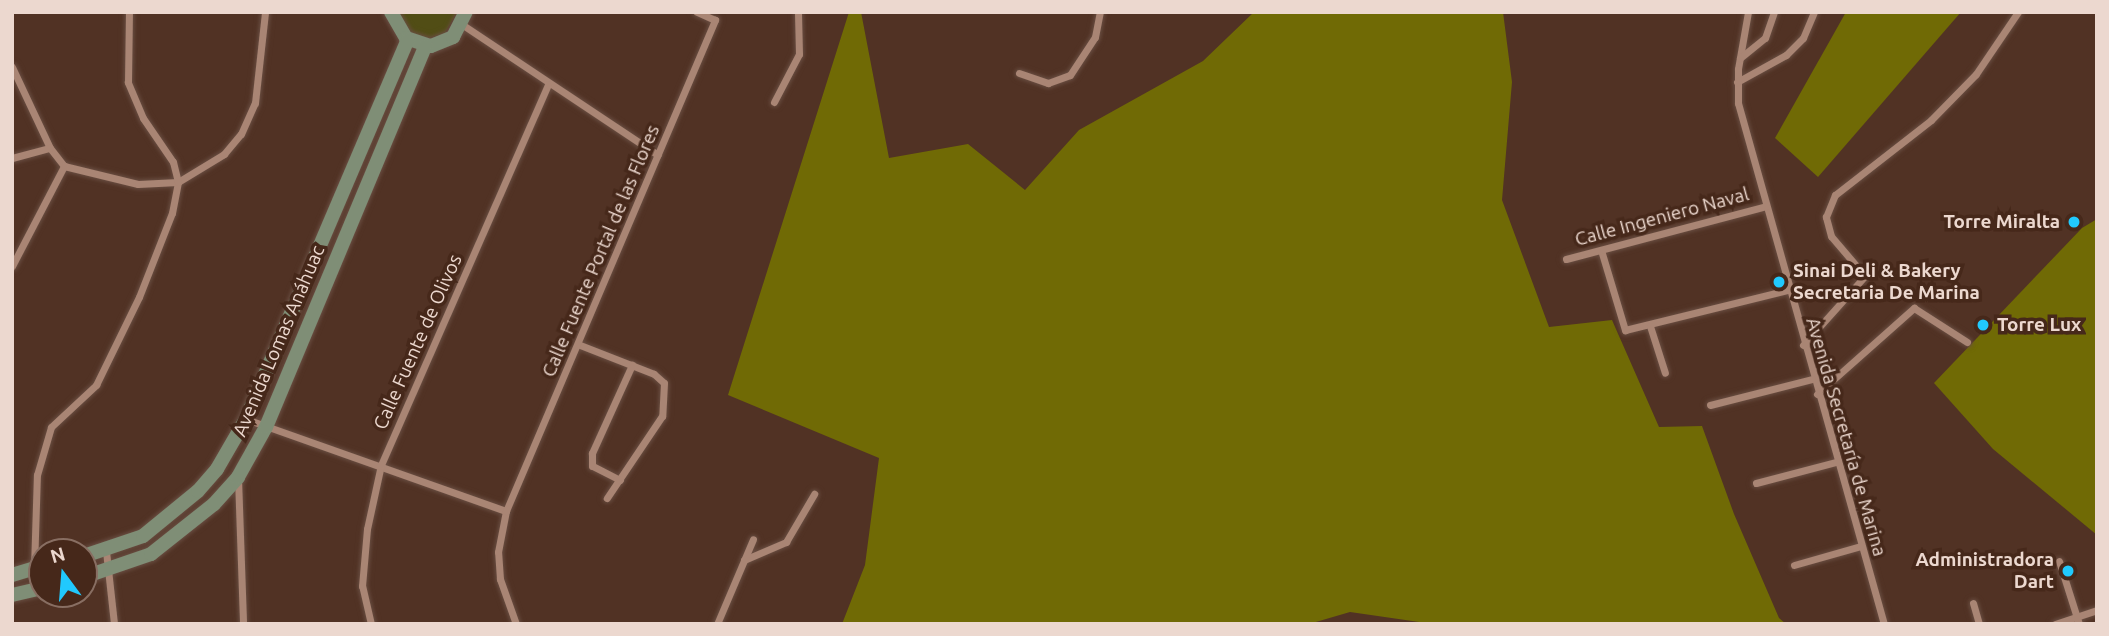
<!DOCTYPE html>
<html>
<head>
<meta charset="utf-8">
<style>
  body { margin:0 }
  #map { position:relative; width:2109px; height:636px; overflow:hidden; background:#513224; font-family:Ubuntu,sans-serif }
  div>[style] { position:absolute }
  .green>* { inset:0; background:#514d15 }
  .forest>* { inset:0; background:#706a05 }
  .roads { filter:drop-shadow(0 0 2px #694e42) drop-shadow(0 0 2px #694e42) }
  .street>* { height:7px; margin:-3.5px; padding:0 3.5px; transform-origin:3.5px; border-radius:3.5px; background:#a98574 }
  .secondary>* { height:14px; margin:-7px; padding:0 7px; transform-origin:7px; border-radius:7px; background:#7f8e76 }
  .dots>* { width:19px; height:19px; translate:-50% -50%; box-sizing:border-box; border:4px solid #46281a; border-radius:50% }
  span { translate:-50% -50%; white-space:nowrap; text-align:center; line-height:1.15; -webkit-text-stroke:7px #46281a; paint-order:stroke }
  .street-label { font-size:19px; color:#ecd8cf }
  .poi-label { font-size:19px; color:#ecd8cf; font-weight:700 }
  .right { translate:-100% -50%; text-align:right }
  .left { translate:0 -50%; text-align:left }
  .frame { position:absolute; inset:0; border:14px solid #ecd8cf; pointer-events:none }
  .north { position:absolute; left:28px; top:538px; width:70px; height:70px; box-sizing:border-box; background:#46281a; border:2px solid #886e62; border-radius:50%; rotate:344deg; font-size:19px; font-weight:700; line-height:28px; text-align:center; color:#ecd8cf }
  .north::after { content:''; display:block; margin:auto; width:24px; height:32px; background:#21c9fd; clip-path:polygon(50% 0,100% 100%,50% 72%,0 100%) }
</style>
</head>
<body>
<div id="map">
  <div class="green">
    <i style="clip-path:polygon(399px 12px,457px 12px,445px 33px,426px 39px,408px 31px)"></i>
  </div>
  <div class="forest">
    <i style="clip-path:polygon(849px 12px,861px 12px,889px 158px,968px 144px,1025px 190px,1079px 130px,1203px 61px,1254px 12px,1503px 12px,1512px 82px,1502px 200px,1549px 327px,1612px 320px,1659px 427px,1702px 426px,1734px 514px,1779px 618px,1786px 624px,1433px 624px,1350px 612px,1309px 624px,842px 624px,865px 565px,879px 458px,728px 395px)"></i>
    <i style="clip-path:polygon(1846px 12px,1961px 12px,1818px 177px,1775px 138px)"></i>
    <i style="clip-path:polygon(2097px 219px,2097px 535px,1993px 449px,1934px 383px,2082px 228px)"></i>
  </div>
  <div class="roads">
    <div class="street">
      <i style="left:1748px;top:12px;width:58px;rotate:100deg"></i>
      <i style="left:1738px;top:69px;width:34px;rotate:90deg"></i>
      <i style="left:1738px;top:103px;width:541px;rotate:74.35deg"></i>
      <i style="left:463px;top:25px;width:234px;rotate:33.7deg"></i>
      <i style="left:1740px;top:58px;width:32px;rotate:-39deg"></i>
      <i style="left:1765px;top:38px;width:28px;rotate:-71deg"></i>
      <i style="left:12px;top:67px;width:89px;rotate:64.9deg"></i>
      <i style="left:50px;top:148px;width:23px;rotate:52deg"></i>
      <i style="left:1019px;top:73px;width:31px;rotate:19deg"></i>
      <i style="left:1048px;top:83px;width:23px;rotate:-20deg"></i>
      <i style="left:1070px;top:75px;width:45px;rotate:-56.7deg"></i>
      <i style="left:1095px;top:37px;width:25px;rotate:-79deg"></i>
      <i style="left:1737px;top:82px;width:56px;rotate:-28.9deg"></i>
      <i style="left:1786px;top:55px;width:24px;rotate:-45deg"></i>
      <i style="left:1803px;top:38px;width:28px;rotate:-67deg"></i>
      <i style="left:774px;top:102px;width:54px;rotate:-62.5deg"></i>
      <i style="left:799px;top:54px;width:42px;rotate:-91.4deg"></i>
      <i style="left:12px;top:158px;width:39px;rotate:-15deg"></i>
      <i style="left:64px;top:166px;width:76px;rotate:13.7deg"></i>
      <i style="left:138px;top:184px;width:40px;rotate:-2.9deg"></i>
      <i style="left:178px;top:182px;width:54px;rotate:-31.3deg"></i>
      <i style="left:224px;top:154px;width:26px;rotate:-50deg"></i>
      <i style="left:241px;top:134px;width:34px;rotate:-66deg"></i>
      <i style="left:255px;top:103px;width:92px;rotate:-83.7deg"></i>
      <i style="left:1601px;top:250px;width:84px;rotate:73.3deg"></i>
      <i style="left:1625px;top:330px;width:168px;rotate:-13.8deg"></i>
      <i style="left:1566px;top:259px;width:207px;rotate:-14.8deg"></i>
      <i style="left:12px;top:266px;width:113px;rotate:-62.5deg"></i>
      <i style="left:1650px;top:326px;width:49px;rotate:72.3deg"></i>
      <i style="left:580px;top:345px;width:79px;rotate:21.4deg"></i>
      <i style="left:654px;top:374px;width:13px;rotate:42deg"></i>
      <i style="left:664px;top:383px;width:33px;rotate:93deg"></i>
      <i style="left:662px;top:416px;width:99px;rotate:123.9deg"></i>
      <i style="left:1803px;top:345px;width:93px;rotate:-48.1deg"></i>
      <i style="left:1865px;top:276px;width:52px;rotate:-130.4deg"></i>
      <i style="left:1831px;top:236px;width:20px;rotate:-105deg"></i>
      <i style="left:1826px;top:217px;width:24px;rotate:-68deg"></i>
      <i style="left:1835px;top:195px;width:122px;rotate:-38deg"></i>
      <i style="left:1931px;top:120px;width:64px;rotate:-45.6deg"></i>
      <i style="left:1976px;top:74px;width:75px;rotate:-55.9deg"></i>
      <i style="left:1817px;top:394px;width:130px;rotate:-41.6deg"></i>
      <i style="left:1914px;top:308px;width:63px;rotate:32.7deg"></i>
      <i style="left:1710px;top:405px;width:105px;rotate:-14.3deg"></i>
      <i style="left:246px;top:419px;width:276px;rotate:19.5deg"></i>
      <i style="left:238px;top:478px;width:146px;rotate:88deg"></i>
      <i style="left:620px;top:480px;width:31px;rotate:-153deg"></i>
      <i style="left:592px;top:466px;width:13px;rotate:-90deg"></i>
      <i style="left:592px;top:453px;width:97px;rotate:-65.6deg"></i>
      <i style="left:1756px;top:483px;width:83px;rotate:-14.7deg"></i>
      <i style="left:106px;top:551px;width:73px;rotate:83.7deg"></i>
      <i style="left:744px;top:560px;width:46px;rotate:-23.2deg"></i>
      <i style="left:786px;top:542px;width:56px;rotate:-59.7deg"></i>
      <i style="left:2059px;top:561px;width:66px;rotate:72.4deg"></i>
      <i style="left:1794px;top:565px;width:70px;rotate:-15.8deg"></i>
      <i style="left:34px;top:568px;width:93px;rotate:-88.2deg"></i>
      <i style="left:37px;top:475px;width:50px;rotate:-73.7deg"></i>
      <i style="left:51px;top:427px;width:62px;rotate:-43deg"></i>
      <i style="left:96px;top:385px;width:98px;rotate:-64deg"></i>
      <i style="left:139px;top:297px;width:90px;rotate:-68.6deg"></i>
      <i style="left:172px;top:213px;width:32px;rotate:-79deg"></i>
      <i style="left:178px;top:182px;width:21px;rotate:-104deg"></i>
      <i style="left:173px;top:162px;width:53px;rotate:-124.3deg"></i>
      <i style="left:143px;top:118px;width:39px;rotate:-113deg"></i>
      <i style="left:128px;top:82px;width:70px;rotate:-89.2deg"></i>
      <i style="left:1973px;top:603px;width:22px;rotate:74deg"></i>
      <i style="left:371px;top:624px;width:39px;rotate:-103deg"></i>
      <i style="left:362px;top:586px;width:57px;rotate:-85deg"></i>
      <i style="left:367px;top:529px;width:66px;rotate:-77.7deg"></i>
      <i style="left:381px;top:465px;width:416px;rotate:-66.3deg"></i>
      <i style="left:516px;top:624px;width:48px;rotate:-109.6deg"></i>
      <i style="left:500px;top:579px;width:27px;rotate:-94deg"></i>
      <i style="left:498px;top:552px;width:42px;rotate:-79deg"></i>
      <i style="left:506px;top:511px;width:534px;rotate:-66.94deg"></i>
      <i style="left:715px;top:20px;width:20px;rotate:-156deg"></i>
      <i style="left:717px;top:624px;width:92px;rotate:-67deg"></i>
      <i style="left:2055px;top:624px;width:44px;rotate:-18.4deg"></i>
    </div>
    <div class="secondary">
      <i style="left:391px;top:12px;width:30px;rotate:60deg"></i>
      <i style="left:406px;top:38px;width:26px;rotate:18deg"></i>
      <i style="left:431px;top:46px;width:24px;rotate:-22deg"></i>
      <i style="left:453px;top:37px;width:28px;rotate:-63deg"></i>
      <i style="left:84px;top:556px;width:62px;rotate:-18.7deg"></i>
      <i style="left:143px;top:536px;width:71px;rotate:-39.3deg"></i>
      <i style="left:198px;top:491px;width:29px;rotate:-49deg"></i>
      <i style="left:217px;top:469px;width:58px;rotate:-59.9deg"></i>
      <i style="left:246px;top:419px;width:412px;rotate:-66.9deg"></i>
      <i style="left:12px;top:575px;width:31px;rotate:-17deg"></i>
      <i style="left:84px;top:577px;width:71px;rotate:-18.9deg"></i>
      <i style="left:151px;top:554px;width:80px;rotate:-38.4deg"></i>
      <i style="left:214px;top:504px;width:36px;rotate:-48deg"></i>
      <i style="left:238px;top:477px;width:57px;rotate:-60.8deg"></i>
      <i style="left:266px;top:427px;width:413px;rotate:-67.3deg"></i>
      <i style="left:12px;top:595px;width:31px;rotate:-13deg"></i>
    </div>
  </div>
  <div class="dots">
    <i style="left:2074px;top:222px;background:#21c9fd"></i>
    <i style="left:1779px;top:282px;background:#21c9fd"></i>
    <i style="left:1983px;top:325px;background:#21c9fd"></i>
    <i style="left:2068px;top:571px;background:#21c9fd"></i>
  </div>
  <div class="street-label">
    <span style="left:1662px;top:217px;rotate:-15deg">Calle Ingeniero Naval</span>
    <span style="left:601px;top:251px;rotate:-67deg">Calle Fuente Portal de las Flores</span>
    <span style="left:279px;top:341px;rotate:-67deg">Avenida Lomas Anáhuac</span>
    <span style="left:418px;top:342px;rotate:-66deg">Calle Fuente de Olivos</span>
    <span style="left:1846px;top:437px;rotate:74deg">Avenida Secretaría de Marina</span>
  </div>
  <div class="poi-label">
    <span class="right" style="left:2060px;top:222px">Torre Miralta</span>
    <span class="left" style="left:1793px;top:282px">Sinai Deli &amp; Bakery<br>Secretaria De Marina</span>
    <span class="left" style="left:1997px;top:325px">Torre Lux</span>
    <span class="right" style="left:2054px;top:571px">Administradora<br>Dart</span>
  </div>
  <div class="frame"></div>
  <div class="north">N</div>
</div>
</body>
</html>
